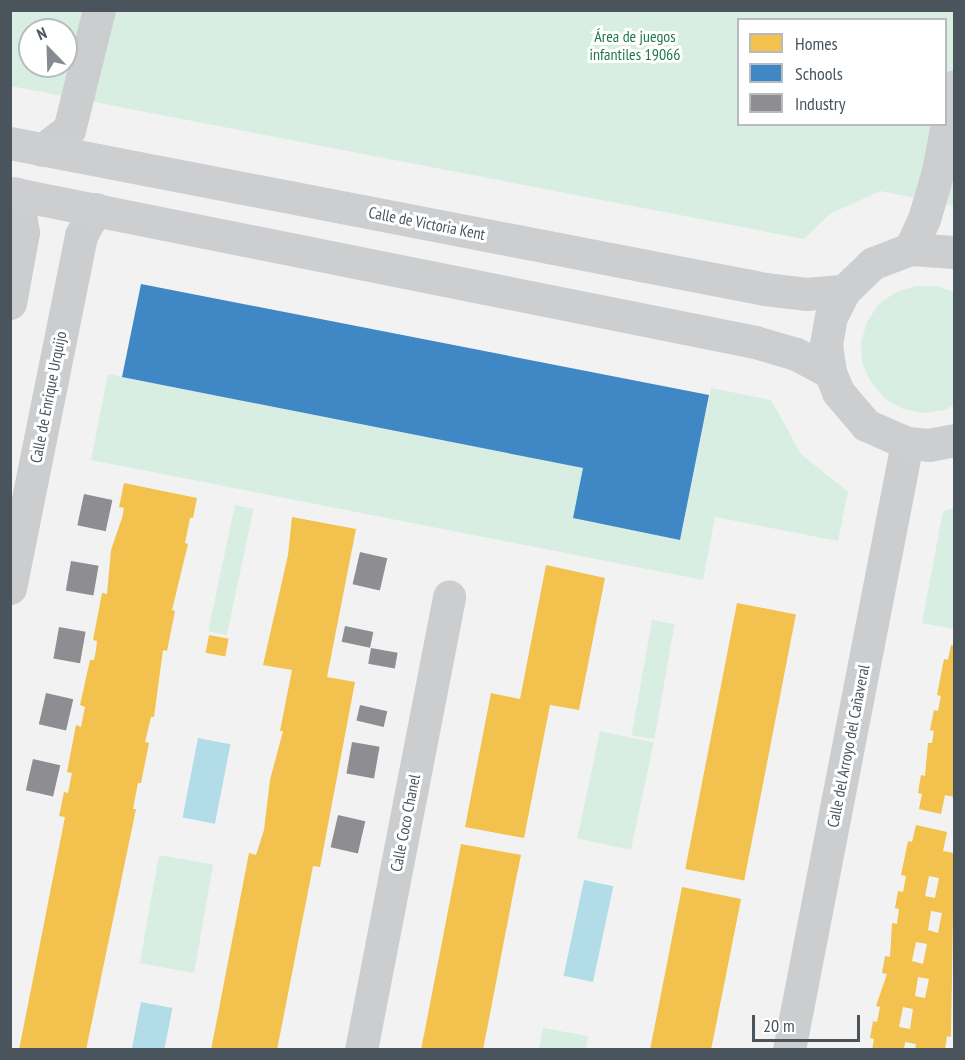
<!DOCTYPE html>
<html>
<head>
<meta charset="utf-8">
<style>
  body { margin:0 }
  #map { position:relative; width:965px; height:1060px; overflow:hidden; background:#f2f2f2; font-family:"PT Sans Narrow",sans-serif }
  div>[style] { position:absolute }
  .green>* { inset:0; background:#d9eee2; transform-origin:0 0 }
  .water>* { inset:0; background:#b2dce8; transform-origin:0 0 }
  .homes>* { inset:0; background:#f2c14e; transform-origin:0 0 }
  .schools>* { inset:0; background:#3f88c5 }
  .industry>* { inset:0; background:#8d8d92; transform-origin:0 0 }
  .street>* { height:33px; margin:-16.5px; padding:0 16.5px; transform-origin:16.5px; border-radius:16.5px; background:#cccdcf }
  .secondary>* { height:33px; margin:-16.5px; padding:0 16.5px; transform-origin:16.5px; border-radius:16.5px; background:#ccced0 }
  span { translate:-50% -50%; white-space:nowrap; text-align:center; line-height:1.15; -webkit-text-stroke:6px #fff; paint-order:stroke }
  .park-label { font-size:16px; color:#21774d }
  .street-label { font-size:16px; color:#4a545c }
  .frame { position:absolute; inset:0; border:12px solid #4a545c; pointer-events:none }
  .legend { position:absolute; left:737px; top:18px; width:210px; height:108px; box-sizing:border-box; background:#fff; border:2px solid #b7bbbe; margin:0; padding:8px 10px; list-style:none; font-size:18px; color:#4a545c }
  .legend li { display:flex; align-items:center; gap:12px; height:30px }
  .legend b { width:30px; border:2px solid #b7bbbe }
  .north { position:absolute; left:18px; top:18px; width:60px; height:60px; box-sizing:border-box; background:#fff; border:2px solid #b7bbbe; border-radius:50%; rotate:337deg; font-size:16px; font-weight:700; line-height:24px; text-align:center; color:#4a545c }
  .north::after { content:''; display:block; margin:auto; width:21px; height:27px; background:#858b90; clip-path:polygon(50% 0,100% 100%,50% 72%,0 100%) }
  .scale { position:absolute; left:752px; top:1015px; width:108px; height:27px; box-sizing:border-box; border:3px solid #4a545c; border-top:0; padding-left:8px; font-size:18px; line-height:21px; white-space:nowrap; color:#4a545c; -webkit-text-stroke:4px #fff; paint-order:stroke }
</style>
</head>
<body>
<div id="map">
  <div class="green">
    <i style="clip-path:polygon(evenodd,10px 11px,954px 11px,954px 206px,880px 191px,830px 214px,804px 239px,11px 86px,10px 11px,738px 20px,946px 20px,946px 124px,738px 124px,738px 20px,10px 11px,30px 30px,66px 30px,66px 66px,30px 66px,30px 30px)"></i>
    <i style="clip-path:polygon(916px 286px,937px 286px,954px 292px,954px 405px,945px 410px,924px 413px,903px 409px,885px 399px,871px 382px,862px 363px,861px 342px,867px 322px,879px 304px,896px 292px)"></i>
    <i style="clip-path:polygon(108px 374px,583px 468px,574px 518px,680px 540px,711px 388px,771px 400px,801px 454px,848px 492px,838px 541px,715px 517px,703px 580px,91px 460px)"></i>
    <i style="left:235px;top:505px;width:19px;height:129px;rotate:12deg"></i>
    <i style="clip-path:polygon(954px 508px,954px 629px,922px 623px,943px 511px)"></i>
    <i style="left:652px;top:620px;width:23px;height:117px;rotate:10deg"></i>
    <i style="left:600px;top:731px;width:55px;height:110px;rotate:12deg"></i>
    <i style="left:159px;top:855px;width:55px;height:110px;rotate:10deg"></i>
    <i style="clip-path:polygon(543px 1028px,588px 1036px,586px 1049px,539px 1049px)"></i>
  </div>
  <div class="water">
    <i style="left:198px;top:738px;width:33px;height:81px;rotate:11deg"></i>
    <i style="left:584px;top:880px;width:30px;height:98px;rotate:12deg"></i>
    <i style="left:141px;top:1002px;width:32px;height:48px;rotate:11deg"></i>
  </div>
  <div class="homes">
    <i style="clip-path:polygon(124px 483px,197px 498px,193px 518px,190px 518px,185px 543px,188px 544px,172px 610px,175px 611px,167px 651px,163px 650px,154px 717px,151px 717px,145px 742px,149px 743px,141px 783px,138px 783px,133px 809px,136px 809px,86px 1050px,19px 1050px,65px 817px,59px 816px,64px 792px,68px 793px,72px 773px,67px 772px,76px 725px,81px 727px,85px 707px,80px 705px,90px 660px,94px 660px,96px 650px,97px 641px,93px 640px,102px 593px,107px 594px,111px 550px,122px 518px,124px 508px,119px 507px)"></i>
    <i style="clip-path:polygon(292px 517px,356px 529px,327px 677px,355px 682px,320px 867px,313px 866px,277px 1050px,211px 1050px,249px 853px,256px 855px,264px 830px,270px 780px,283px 731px,280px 731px,292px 670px,263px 665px,288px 555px)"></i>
    <i style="clip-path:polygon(546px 565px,605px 578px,579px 710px,550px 705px,524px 838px,465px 827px,491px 693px,520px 699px)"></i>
    <i style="left:737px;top:603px;width:60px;height:271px;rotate:11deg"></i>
    <i style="left:209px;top:635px;width:20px;height:18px;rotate:11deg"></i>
    <i style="clip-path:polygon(951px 645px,954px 646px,954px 797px,945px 795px,941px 814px,919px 809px,922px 794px,918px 793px,921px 775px,925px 776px,928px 743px,932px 743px,934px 731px,930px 730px,934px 710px,938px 711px,941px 696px,937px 695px,944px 659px,948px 660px)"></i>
    <i style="clip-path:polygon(evenodd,916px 825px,947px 832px,943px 851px,954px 853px,951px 1037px,947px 1036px,945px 1050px,915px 1050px,916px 1044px,905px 1042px,904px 1050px,872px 1050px,874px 1039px,870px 1038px,873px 1021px,877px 1022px,880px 1007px,876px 1006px,887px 974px,882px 973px,885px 956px,890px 957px,892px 923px,897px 924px,899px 909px,895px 908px,898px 891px,903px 892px,906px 876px,901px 875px,908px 841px,912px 842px,916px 825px,929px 876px,939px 878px,935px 898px,925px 896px,929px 876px,916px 825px,931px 911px,942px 913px,938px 933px,928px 930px,931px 911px,916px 825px,916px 942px,927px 944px,923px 964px,912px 961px,916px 942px,916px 825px,918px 977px,929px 979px,925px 998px,915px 996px,918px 977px,916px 825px,903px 1007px,913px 1009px,910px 1029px,899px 1027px,903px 1007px)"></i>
    <i style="clip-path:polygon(461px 844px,521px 855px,514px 889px,483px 1050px,421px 1050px)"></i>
    <i style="clip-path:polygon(682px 887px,741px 899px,728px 965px,711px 1050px,650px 1050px)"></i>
  </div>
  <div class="schools">
    <i style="clip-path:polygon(141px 284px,709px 395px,680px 540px,573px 518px,583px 468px,122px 377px)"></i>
  </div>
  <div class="industry">
    <i style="left:84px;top:494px;width:29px;height:32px;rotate:12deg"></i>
    <i style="left:360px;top:552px;width:28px;height:33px;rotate:13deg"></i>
    <i style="left:71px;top:561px;width:28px;height:30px;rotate:10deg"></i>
    <i style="left:345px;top:626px;width:29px;height:16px;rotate:12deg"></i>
    <i style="left:59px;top:627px;width:27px;height:32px;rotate:10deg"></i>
    <i style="left:371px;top:648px;width:27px;height:16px;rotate:10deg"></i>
    <i style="left:46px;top:693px;width:28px;height:32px;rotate:13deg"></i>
    <i style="left:360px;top:705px;width:28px;height:16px;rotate:13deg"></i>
    <i style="left:352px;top:742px;width:28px;height:32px;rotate:10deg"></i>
    <i style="left:33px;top:759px;width:28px;height:32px;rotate:13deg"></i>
    <i style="left:338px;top:815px;width:28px;height:33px;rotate:13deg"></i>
  </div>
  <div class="street">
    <i style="left:42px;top:150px;width:34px;rotate:-37deg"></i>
    <i style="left:69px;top:130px;width:124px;rotate:-76deg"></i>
    <i style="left:10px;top:303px;width:72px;rotate:-79.6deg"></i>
    <i style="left:23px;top:232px;width:39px;rotate:-100deg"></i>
    <i style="left:10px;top:588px;width:360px;rotate:-78.6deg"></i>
    <i style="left:81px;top:235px;width:30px;rotate:-60deg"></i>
    <i style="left:361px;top:1050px;width:462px;rotate:-79deg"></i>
    <i style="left:789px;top:1050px;width:618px;rotate:-79deg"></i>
  </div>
  <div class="secondary">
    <i style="left:10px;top:143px;width:769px;rotate:10.94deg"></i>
    <i style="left:765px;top:289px;width:41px;rotate:7deg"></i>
    <i style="left:806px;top:294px;width:38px;rotate:-5deg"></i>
    <i style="left:10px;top:193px;width:760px;rotate:11.31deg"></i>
    <i style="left:755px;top:342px;width:43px;rotate:16.3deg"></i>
    <i style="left:796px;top:354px;width:38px;rotate:28deg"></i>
    <i style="left:910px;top:249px;width:33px;rotate:-65deg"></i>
    <i style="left:924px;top:219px;width:50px;rotate:-73.7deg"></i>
    <i style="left:938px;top:171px;width:86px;rotate:-79.2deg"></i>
    <i style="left:954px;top:252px;width:44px;rotate:-176.1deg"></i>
    <i style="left:910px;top:249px;width:40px;rotate:159deg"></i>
    <i style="left:873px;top:263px;width:40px;rotate:136deg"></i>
    <i style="left:844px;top:291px;width:28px;rotate:117deg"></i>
    <i style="left:831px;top:316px;width:28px;rotate:100deg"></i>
    <i style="left:826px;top:344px;width:28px;rotate:82deg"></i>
    <i style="left:830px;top:372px;width:22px;rotate:68deg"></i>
    <i style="left:838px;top:392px;width:43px;rotate:49.7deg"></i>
    <i style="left:866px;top:425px;width:45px;rotate:23.7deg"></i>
    <i style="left:907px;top:443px;width:22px;rotate:5deg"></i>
    <i style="left:929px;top:445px;width:25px;rotate:-11deg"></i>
  </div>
  <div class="park-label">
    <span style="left:635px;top:45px">Área de juegos<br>infantiles 19066</span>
  </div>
  <div class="street-label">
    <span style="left:427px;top:223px;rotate:11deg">Calle de Victoria Kent</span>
    <span style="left:48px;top:397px;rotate:-79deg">Calle de Enrique Urquijo</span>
    <span style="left:848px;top:746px;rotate:-79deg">Calle del Arroyo del Cañaveral</span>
    <span style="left:405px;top:823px;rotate:-79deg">Calle Coco Chanel</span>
  </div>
  <div class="frame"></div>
  <ul class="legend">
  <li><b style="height:16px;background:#f2c14e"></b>Homes</li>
  <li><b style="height:16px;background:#3f88c5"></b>Schools</li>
  <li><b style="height:16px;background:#8d8d92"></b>Industry</li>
  </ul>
  <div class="north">N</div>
  <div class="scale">20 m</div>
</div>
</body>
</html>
